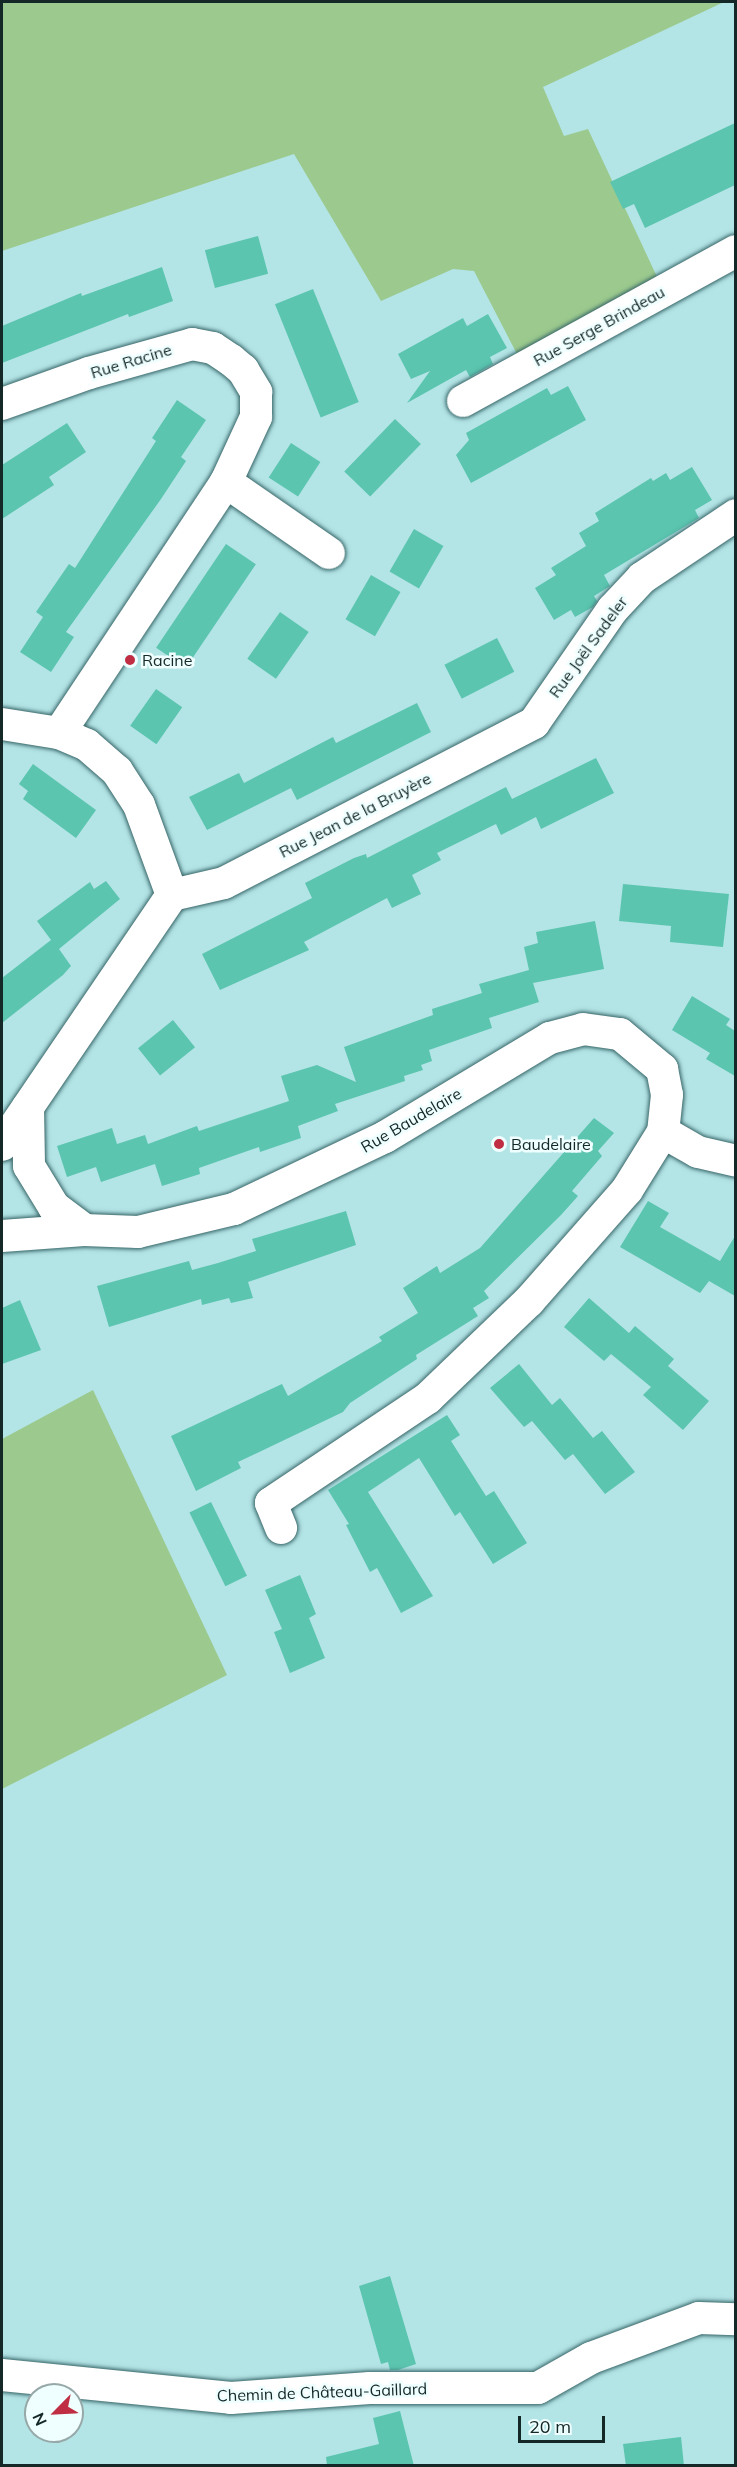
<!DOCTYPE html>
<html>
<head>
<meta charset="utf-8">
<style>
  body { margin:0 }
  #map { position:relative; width:737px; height:2467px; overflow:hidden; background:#b3e4e6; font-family:Mulish,sans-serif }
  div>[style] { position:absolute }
  .green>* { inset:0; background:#9cca8e }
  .building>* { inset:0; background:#5bc5b0; transform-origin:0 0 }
  .roads { filter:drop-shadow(0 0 2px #376567) drop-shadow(0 0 2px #376567) }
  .minor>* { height:32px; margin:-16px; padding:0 16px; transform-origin:16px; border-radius:16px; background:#fff }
  .dots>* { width:16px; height:16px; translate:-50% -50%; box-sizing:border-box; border:3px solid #effefe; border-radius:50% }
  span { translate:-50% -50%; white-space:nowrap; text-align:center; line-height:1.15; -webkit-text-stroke:5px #effefe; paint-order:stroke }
  .street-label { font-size:16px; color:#142828 }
  .poi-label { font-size:16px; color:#142828 }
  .left { translate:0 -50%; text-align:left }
  .frame { position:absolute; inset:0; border:3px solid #142828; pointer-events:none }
  .north { position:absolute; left:24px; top:2383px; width:60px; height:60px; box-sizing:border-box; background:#effefe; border:2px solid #97a8a8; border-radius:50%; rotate:246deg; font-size:16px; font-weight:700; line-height:24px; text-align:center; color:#142828 }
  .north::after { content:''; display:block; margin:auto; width:21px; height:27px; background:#bf2e42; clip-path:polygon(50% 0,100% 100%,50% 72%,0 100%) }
  .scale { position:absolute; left:518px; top:2416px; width:87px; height:27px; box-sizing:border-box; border:3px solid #142828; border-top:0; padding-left:8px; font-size:18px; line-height:21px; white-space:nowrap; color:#142828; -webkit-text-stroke:4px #effefe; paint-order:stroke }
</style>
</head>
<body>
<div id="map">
  <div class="green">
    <i style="clip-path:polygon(2px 2px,724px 2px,543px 87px,564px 136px,588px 129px,658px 279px,517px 354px,474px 271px,453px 269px,381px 301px,294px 154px,2px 251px)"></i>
    <i style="clip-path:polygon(93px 1390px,227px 1675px,2px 1789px,2px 1439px)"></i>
  </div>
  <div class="building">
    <i style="clip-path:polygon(735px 123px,735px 185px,645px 228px,634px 204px,623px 209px,610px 182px)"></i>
    <i style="left:258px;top:236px;width:39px;height:55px;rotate:75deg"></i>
    <i style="clip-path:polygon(162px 267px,173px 301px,129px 317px,128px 314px,2px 363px,2px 326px,81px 293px,82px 296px)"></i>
    <i style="left:313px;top:289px;width:122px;height:41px;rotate:68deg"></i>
    <i style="clip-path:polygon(488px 314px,507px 348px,490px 357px,493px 364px,470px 377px,466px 370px,407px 403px,430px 371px,411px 379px,398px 354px,463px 318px,467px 326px)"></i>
    <i style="clip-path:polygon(568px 386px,586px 420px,471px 483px,456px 455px,469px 440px,466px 433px,547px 388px,551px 395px)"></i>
    <i style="clip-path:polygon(177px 400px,206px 420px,181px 457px,186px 461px,161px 499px,66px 632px,74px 637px,51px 672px,20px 652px,43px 617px,36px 612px,69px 564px,75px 568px,156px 441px,152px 438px)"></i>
    <i style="left:395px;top:419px;width:36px;height:73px;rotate:44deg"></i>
    <i style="clip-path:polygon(67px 423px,86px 452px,49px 477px,54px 485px,2px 519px,2px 465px)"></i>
    <i style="left:291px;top:443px;width:35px;height:41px;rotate:33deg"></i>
    <i style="clip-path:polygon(692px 467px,712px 500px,695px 510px,699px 518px,604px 575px,610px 586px,594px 596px,597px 601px,593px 607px,575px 617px,571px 610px,554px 620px,535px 588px,556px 575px,551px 568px,586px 546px,579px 533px,599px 521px,595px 513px,651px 478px,653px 481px,666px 473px,670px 480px)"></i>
    <i style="left:414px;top:529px;width:34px;height:49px;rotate:30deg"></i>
    <i style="left:226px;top:544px;width:36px;height:125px;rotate:34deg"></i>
    <i style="left:371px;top:575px;width:34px;height:51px;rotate:30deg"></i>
    <i style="left:280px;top:612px;width:35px;height:57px;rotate:35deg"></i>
    <i style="left:497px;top:638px;width:38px;height:59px;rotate:63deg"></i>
    <i style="left:156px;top:689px;width:32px;height:45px;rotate:35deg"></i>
    <i style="clip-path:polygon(417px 703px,431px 732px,297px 800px,291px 788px,207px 830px,189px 797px,239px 773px,244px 783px,333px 737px,336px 743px)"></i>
    <i style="clip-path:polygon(596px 758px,614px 793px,541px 829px,536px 817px,501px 835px,496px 824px,437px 853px,441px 860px,412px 875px,421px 894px,392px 908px,387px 898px,304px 942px,309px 950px,220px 990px,202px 954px,312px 898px,305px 883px,354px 858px,366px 854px,367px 858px,506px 787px,512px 799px)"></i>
    <i style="clip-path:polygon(33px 764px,96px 810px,76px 838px,23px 799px,28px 791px,19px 784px)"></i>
    <i style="clip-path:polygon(106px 881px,120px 899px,59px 949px,71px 966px,63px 975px,2px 1023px,2px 978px,51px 940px,37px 921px,90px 882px,94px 889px)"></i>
    <i style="clip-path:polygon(623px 884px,729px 894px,723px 947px,670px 942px,671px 926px,619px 921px)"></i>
    <i style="clip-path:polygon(595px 921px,604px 969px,533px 983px,539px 1002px,489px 1018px,492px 1028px,429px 1050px,432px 1061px,421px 1065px,423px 1070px,404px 1076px,405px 1081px,335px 1104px,338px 1111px,298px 1126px,301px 1138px,260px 1152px,259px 1147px,199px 1168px,200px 1174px,162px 1186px,155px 1164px,101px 1182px,96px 1167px,67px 1177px,57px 1146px,112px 1128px,117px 1144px,145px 1135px,148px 1144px,197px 1126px,199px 1131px,289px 1101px,281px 1076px,317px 1065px,356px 1082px,344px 1047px,433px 1015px,432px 1009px,482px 993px,479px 984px,529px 970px,524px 947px,538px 943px,536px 932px)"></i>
    <i style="clip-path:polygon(692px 996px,730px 1019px,726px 1025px,735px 1031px,735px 1076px,706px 1059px,710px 1053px,672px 1030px)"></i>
    <i style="left:173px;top:1020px;width:35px;height:45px;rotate:51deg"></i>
    <i style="clip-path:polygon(594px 1118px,614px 1133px,598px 1151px,602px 1156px,572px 1191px,578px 1196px,561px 1215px,484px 1291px,489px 1298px,473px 1308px,478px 1316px,416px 1355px,417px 1359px,350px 1403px,343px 1412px,238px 1462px,241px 1468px,196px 1491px,171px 1436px,282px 1384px,288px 1396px,382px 1341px,379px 1337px,418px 1313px,403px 1288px,437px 1266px,440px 1273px,480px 1248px)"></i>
    <i style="clip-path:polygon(648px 1201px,669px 1213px,660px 1227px,720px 1261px,735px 1236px,735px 1296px,709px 1281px,700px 1293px,620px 1247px)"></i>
    <i style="clip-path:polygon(346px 1211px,356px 1245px,248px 1282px,253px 1298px,231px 1303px,229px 1298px,202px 1305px,201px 1299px,109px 1327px,97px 1286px,189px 1261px,192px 1270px,218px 1263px,256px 1251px,252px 1239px)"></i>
    <i style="clip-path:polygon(589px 1298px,629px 1333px,635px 1326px,674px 1359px,668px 1366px,709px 1401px,683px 1430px,643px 1395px,651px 1387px,611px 1354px,604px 1361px,564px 1327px)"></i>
    <i style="clip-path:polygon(20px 1300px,41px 1350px,2px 1364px,2px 1308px)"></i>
    <i style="clip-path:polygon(519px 1364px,552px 1405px,560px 1398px,593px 1438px,602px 1431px,635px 1472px,605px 1494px,573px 1454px,565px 1460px,532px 1421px,524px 1427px,490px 1388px)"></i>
    <i style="clip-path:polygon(447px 1415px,460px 1435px,451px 1441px,486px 1496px,494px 1491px,527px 1543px,493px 1564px,460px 1512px,455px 1516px,419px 1458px,368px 1492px,433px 1596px,401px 1613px,377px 1568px,370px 1572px,346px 1525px,349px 1524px,328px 1490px)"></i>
    <i style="left:211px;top:1502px;width:82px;height:24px;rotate:64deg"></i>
    <i style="clip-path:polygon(300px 1575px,316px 1614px,309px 1618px,325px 1658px,290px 1673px,274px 1632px,282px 1629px,265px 1590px)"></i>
    <i style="clip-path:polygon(390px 2276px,416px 2364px,398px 2370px,390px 2370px,388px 2362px,381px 2364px,359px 2286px)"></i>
    <i style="clip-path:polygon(400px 2411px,414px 2466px,327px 2466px,326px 2457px,379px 2444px,373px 2418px)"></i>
    <i style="clip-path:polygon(681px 2437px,684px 2466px,626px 2466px,623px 2444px)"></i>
  </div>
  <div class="roads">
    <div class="minor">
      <i style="left:463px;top:401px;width:311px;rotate:-28.8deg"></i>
      <i style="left:2px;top:404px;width:92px;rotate:-19.6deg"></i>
      <i style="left:89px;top:373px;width:107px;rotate:-15.7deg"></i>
      <i style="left:192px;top:344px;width:21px;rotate:11deg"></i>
      <i style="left:213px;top:348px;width:22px;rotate:34deg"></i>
      <i style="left:231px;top:360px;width:16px;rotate:40deg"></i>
      <i style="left:243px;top:370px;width:26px;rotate:59deg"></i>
      <i style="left:256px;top:392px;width:25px;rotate:90deg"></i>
      <i style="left:256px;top:417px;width:72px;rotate:114.8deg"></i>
      <i style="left:226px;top:482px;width:301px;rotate:123.6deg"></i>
      <i style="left:226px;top:482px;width:125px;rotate:34.6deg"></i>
      <i style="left:2px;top:724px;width:58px;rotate:9deg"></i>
      <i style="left:59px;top:733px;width:30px;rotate:23deg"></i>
      <i style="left:87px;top:745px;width:40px;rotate:41deg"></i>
      <i style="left:117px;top:771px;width:40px;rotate:57.1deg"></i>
      <i style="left:139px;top:805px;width:96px;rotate:69.9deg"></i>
      <i style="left:172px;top:895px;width:302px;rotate:124.2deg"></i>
      <i style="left:172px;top:895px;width:53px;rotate:-13deg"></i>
      <i style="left:224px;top:883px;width:349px;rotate:-27.3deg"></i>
      <i style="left:534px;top:723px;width:139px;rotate:-55.3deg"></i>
      <i style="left:613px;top:609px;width:42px;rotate:-46.9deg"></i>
      <i style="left:642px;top:578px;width:113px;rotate:-33.8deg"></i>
      <i style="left:28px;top:1107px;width:59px;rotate:89deg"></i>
      <i style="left:29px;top:1166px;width:48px;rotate:58.6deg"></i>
      <i style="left:54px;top:1207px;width:38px;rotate:37deg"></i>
      <i style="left:663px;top:1132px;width:40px;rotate:29.7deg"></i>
      <i style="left:698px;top:1152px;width:39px;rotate:13deg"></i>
      <i style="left:2px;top:1236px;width:82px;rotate:-4.2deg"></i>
      <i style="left:84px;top:1230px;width:54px;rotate:2.1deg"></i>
      <i style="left:138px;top:1232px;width:99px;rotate:-13.5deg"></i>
      <i style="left:234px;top:1209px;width:167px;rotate:-25.5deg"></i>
      <i style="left:385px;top:1137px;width:192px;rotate:-31deg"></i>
      <i style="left:550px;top:1038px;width:34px;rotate:-15deg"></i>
      <i style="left:583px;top:1029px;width:37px;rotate:8deg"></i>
      <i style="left:620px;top:1034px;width:55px;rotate:39.8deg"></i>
      <i style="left:662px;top:1069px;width:26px;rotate:79deg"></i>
      <i style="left:667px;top:1095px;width:37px;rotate:96deg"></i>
      <i style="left:663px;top:1132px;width:68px;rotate:121.8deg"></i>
      <i style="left:627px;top:1190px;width:148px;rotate:131.4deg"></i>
      <i style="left:529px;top:1301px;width:140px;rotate:136.2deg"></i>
      <i style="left:428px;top:1398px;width:189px;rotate:146.2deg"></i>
      <i style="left:271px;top:1503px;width:27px;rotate:68deg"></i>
      <i style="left:2px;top:2375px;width:230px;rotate:5.7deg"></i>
      <i style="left:231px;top:2398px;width:139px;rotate:-4.1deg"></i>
      <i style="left:370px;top:2388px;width:168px"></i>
      <i style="left:538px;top:2388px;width:61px;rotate:-29.5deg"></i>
      <i style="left:591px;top:2358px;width:115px;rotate:-20.3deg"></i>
      <i style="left:699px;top:2318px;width:37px;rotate:2deg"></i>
    </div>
  </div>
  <div class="dots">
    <i style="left:130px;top:660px;background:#bf2e42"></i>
    <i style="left:499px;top:1144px;background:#bf2e42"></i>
  </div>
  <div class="street-label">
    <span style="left:599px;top:326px;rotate:-29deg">Rue Serge Brindeau</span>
    <span style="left:131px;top:361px;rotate:-17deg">Rue Racine</span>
    <span style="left:588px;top:647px;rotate:-54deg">Rue Joël Sadeler</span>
    <span style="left:355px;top:815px;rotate:-27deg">Rue Jean de la Bruyère</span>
    <span style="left:411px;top:1120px;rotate:-30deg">Rue Baudelaire</span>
    <span style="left:322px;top:2392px;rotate:-2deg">Chemin de Château-Gaillard</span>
  </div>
  <div class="poi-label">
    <span class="left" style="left:142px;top:660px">Racine</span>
    <span class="left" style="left:511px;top:1144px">Baudelaire</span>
  </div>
  <div class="frame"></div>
  <div class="north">N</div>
  <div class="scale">20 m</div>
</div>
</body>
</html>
